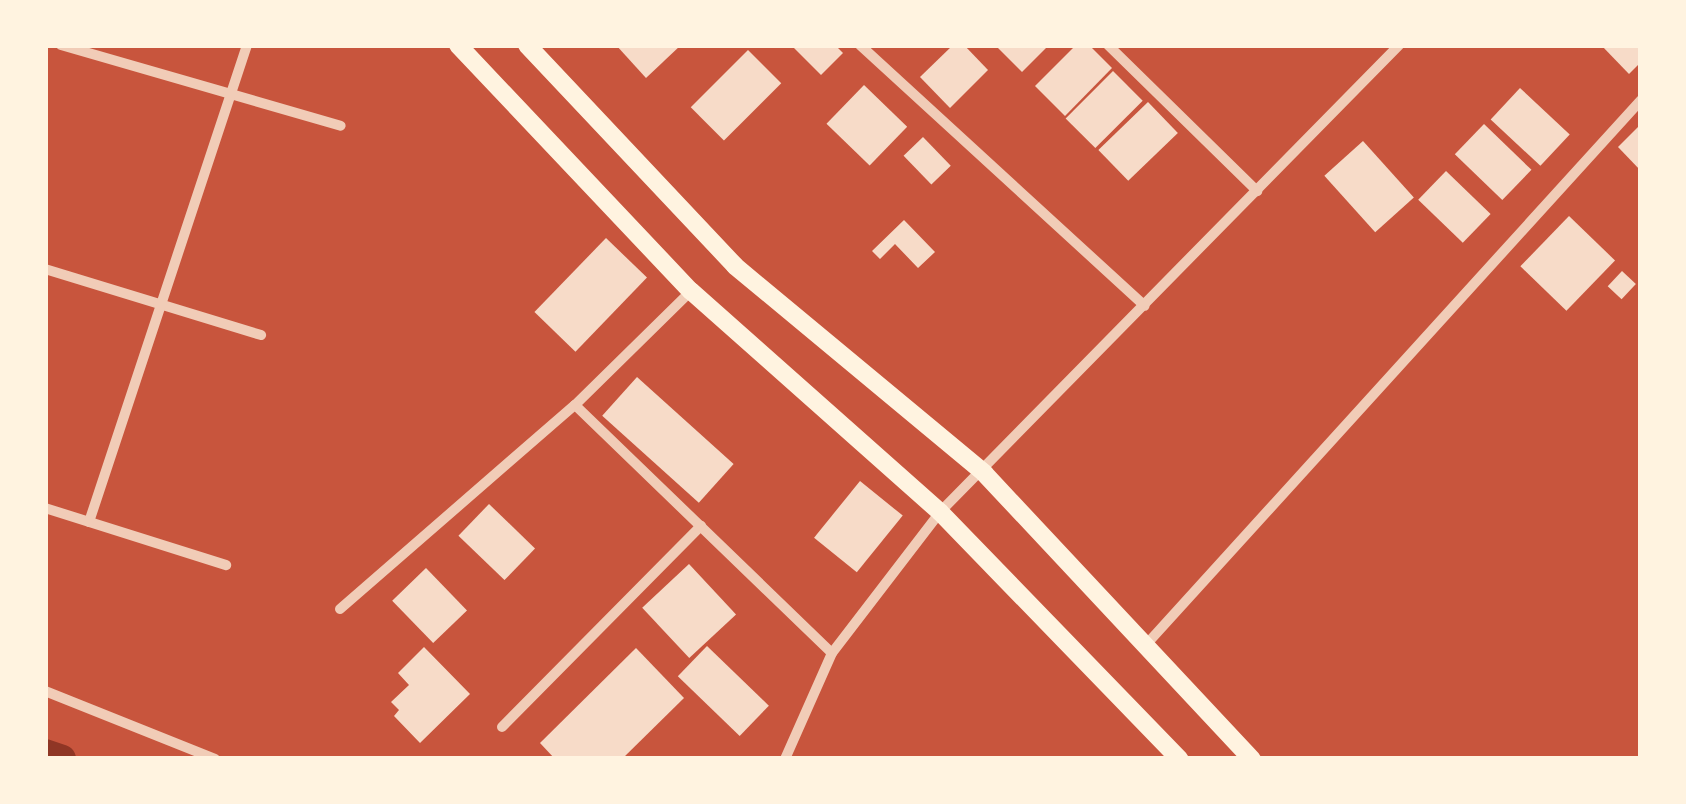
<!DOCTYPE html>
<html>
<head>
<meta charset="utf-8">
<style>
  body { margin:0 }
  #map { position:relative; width:1686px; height:804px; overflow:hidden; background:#c8553d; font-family:"PT Sans Narrow",sans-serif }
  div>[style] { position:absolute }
  .canal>* { height:28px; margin:-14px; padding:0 14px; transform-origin:14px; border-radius:14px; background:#8f3625 }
  .building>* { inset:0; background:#f7dbc8; transform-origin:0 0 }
  .minor>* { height:10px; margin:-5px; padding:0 5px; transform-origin:5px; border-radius:5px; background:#f1ccb7 }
  .secondary>* { height:18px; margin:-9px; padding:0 9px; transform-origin:9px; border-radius:9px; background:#fff3e0 }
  span { translate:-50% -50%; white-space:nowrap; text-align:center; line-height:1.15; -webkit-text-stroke:9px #fff3e0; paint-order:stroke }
  .frame { position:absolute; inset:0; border:48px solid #fff3e0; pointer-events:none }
</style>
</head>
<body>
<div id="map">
  <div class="canal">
    <i style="left:45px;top:753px;width:18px;rotate:19deg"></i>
  </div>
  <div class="building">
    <i style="clip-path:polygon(616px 45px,681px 45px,646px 78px)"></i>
    <i style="clip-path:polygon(791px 45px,835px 45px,843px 53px,821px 75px)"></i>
    <i style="clip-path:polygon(953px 45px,964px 45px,988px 70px,950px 108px,920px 77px)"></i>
    <i style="clip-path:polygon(995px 45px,1049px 45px,1022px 72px)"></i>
    <i style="clip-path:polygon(1076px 45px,1089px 45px,1112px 68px,1065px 116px,1035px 86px)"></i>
    <i style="clip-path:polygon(1601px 45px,1641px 45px,1641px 62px,1629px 74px)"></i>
    <i style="left:748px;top:50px;width:47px;height:81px;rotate:45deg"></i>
    <i style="left:1113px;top:71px;width:42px;height:67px;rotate:45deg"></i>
    <i style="left:864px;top:85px;width:60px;height:54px;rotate:44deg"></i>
    <i style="left:1520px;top:88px;width:68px;height:43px;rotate:43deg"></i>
    <i style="left:1148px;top:102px;width:43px;height:69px;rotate:46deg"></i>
    <i style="left:1484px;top:124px;width:66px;height:42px;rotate:44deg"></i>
    <i style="clip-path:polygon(1641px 124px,1641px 171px,1618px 147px)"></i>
    <i style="left:923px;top:137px;width:40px;height:27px;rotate:46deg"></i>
    <i style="left:1363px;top:141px;width:76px;height:52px;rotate:48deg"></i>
    <i style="left:1446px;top:171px;width:62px;height:40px;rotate:44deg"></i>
    <i style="left:1569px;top:216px;width:64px;height:70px;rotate:44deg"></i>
    <i style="clip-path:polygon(904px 220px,935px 252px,918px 268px,895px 244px,880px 259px,872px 251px)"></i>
    <i style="left:606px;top:238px;width:57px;height:103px;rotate:44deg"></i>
    <i style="left:1622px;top:271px;width:19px;height:21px;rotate:43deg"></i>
    <i style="left:637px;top:377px;width:130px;height:52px;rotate:42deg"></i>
    <i style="left:860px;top:481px;width:55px;height:73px;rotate:39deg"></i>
    <i style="left:489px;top:504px;width:64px;height:44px;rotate:44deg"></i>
    <i style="left:689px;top:564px;width:69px;height:64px;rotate:47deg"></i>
    <i style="left:426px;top:568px;width:59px;height:47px;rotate:46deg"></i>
    <i style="left:707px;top:646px;width:86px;height:42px;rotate:44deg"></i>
    <i style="clip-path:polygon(424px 647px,470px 694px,420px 743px,394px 716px,399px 710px,391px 702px,409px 685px,398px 673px)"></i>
    <i style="clip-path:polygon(636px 648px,684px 698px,622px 759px,555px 759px,540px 743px)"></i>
  </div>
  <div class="minor">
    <i style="left:61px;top:45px;width:291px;rotate:16.1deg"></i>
    <i style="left:860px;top:45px;width:386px;rotate:42.5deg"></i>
    <i style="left:1108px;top:45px;width:209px;rotate:44.4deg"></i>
    <i style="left:45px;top:269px;width:226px;rotate:17deg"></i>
    <i style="left:575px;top:405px;width:357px;rotate:44deg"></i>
    <i style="left:45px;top:508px;width:190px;rotate:17.5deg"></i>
    <i style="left:89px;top:522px;width:502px;rotate:-71.67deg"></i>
    <i style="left:340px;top:609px;width:311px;rotate:-41deg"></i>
    <i style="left:575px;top:405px;width:163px;rotate:-44.5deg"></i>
    <i style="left:1144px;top:647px;width:739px;rotate:-47.74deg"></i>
    <i style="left:45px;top:691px;width:183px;rotate:21.8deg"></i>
    <i style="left:502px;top:727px;width:283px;rotate:-45.3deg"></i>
    <i style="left:785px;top:759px;width:116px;rotate:-66.1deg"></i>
    <i style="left:832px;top:653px;width:178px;rotate:-52.5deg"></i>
    <i style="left:940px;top:512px;width:655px;rotate:-45.49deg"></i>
  </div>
  <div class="secondary">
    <i style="left:458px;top:45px;width:339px;rotate:46.6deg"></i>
    <i style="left:691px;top:291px;width:333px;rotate:41.6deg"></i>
    <i style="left:940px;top:512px;width:344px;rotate:45.9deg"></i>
    <i style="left:527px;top:45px;width:303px;rotate:46.7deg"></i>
    <i style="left:735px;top:266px;width:324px;rotate:39.7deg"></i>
    <i style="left:984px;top:473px;width:392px;rotate:46.9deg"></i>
  </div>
  <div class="frame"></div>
</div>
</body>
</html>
